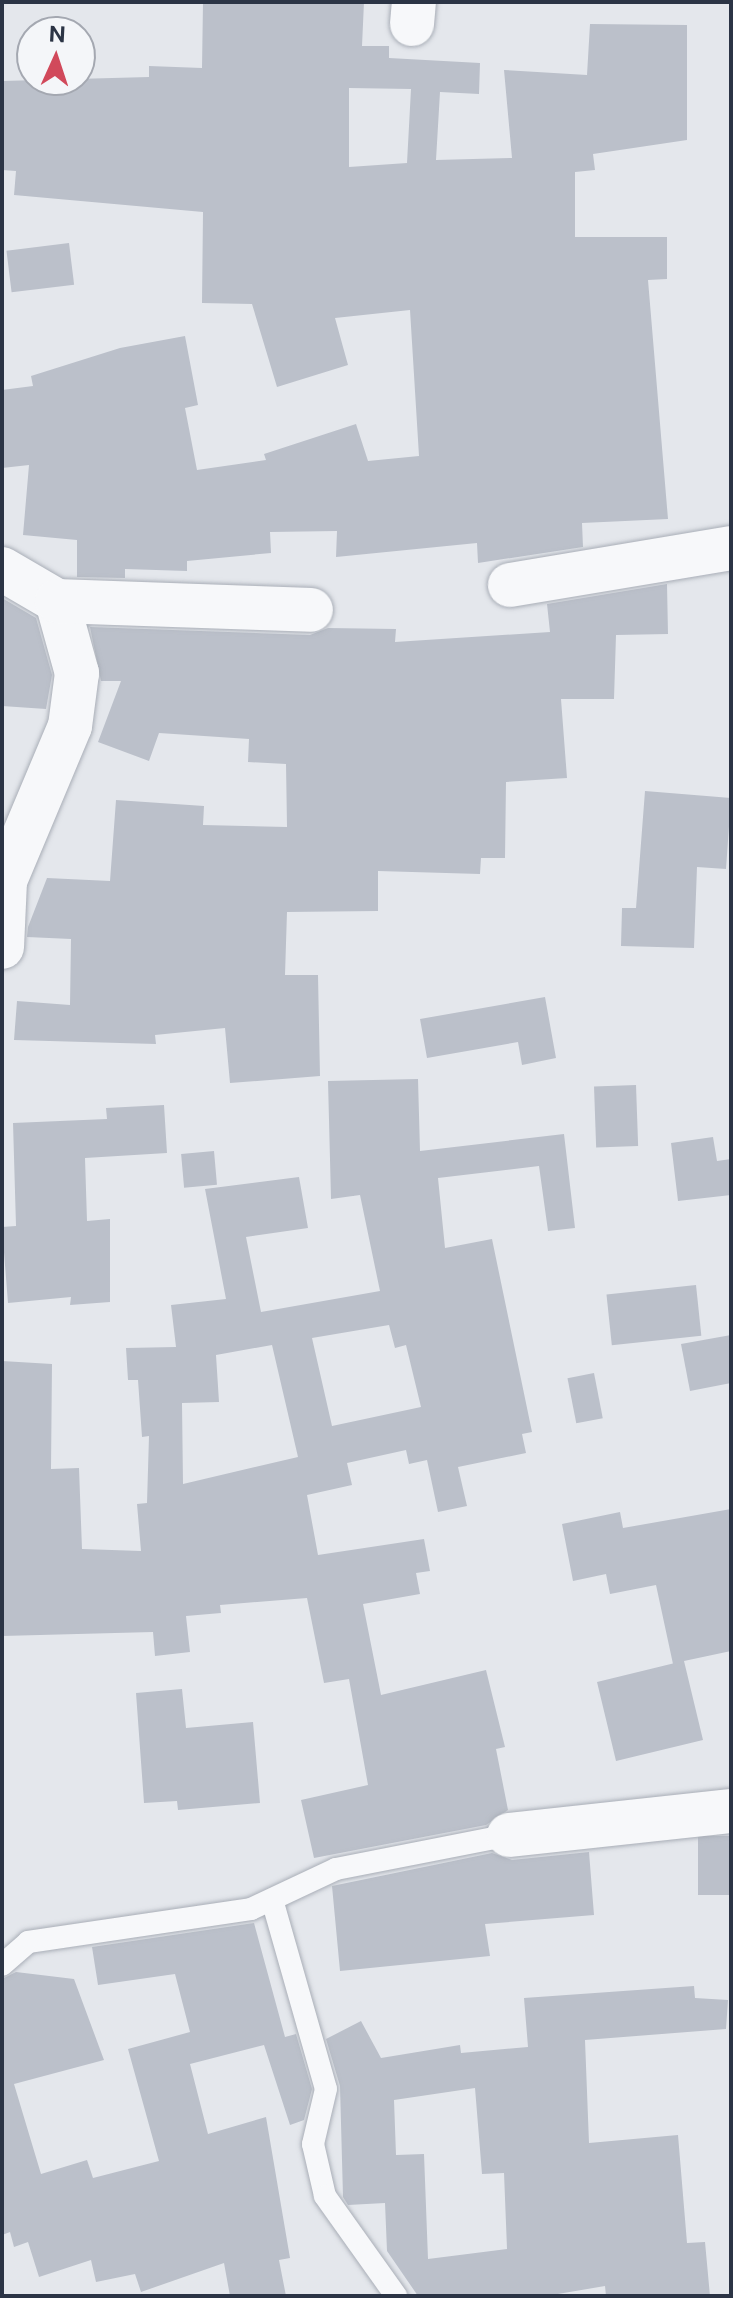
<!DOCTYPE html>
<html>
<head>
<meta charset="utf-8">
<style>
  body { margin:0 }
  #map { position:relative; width:733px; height:2298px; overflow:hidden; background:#e4e7ec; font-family:"Public Sans",sans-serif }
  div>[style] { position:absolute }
  .building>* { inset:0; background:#bbc0ca; transform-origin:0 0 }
  .roads { filter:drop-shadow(0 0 2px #a9aeb7) drop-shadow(0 0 2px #a9aeb7) }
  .lane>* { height:22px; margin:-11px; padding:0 11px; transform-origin:11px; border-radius:11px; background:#f7f8fa }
  .street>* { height:44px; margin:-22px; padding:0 22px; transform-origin:22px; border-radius:22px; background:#f7f8fa }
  span { translate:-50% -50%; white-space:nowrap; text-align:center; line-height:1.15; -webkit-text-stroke:7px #f4f6f9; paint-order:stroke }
  .frame { position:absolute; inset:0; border:4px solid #2b3445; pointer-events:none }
  .north { position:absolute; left:16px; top:16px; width:80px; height:80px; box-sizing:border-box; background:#f4f6f9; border:2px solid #a4a8b1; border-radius:50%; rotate:3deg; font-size:22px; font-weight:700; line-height:32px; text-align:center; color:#2b3445 }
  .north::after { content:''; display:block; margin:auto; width:28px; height:36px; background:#d1495b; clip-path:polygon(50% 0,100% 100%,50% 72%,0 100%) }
</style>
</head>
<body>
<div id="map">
  <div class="building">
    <i style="clip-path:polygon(evenodd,203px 2px,364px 2px,362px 46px,389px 46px,389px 58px,480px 63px,479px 94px,440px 92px,436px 160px,512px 158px,504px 70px,587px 75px,590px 24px,687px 25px,687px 140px,593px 154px,595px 170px,575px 172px,575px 237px,667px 237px,667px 279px,648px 280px,668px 519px,582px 523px,583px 547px,478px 563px,477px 543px,336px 557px,337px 531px,270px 532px,271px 553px,187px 561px,187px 571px,125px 569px,125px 578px,77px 577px,77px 540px,23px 535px,29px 465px,2px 468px,2px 390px,33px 386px,31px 376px,120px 348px,185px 336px,198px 405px,185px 408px,197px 470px,266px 460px,264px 454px,356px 424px,368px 461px,419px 456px,410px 310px,335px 318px,348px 365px,277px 387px,252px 304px,202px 303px,203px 212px,14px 195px,16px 171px,2px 170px,2px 81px,149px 77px,149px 66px,202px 68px,203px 2px,349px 88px,411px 89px,407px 163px,349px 167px,349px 88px)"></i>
    <i style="left:69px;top:243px;width:42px;height:63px;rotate:83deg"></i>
    <i style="clip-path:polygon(667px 584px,668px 634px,616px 635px,614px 699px,561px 699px,567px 778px,506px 782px,505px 858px,481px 858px,480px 874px,378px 871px,378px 911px,287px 912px,285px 975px,318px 975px,320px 1076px,230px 1083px,225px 1028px,155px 1035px,156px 1044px,14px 1040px,17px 1001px,70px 1005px,71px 939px,27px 937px,28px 927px,47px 878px,110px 881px,116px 800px,204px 806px,203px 825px,287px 827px,286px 764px,248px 762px,249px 739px,159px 733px,149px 761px,98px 742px,121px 681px,101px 681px,90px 627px,310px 635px,328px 628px,396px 629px,395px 642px,550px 632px,547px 604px)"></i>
    <i style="clip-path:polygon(2px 598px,36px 618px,52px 675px,46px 709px,2px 706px)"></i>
    <i style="clip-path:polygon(645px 791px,731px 798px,726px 869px,697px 867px,694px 948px,621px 946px,622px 908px,636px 908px)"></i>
    <i style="clip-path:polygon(545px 997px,556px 1058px,522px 1065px,518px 1042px,427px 1058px,420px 1019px)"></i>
    <i style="clip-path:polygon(evenodd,418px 1079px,420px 1151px,564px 1134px,575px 1228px,548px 1231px,539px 1166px,438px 1178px,445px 1248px,492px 1239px,532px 1432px,522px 1434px,526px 1453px,458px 1467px,467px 1506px,438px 1512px,427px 1460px,409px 1464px,406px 1450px,347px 1463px,352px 1485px,307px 1495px,318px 1555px,424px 1539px,430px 1571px,416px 1573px,420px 1594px,363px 1604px,381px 1695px,486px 1670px,505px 1747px,496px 1749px,508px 1810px,486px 1825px,314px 1858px,301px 1800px,368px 1785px,349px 1679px,324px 1683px,307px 1598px,220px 1605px,221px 1613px,186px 1616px,190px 1652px,155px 1656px,153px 1632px,2px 1636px,2px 1361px,52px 1364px,51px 1469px,79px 1468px,82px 1549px,141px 1551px,137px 1504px,147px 1503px,149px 1436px,142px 1437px,138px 1380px,128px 1380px,126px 1348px,176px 1347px,171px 1305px,226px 1299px,205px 1189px,299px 1177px,308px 1228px,246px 1237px,261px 1312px,380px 1291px,360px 1195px,331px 1199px,328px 1081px,418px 1079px,389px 1325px,395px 1348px,406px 1345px,421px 1407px,332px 1426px,312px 1338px,389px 1325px,418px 1079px,272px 1345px,298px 1457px,183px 1484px,182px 1403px,219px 1402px,216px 1355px,272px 1345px)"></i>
    <i style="left:636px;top:1085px;width:61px;height:42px;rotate:88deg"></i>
    <i style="clip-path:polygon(164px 1105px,167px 1153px,85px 1158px,87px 1221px,110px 1219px,110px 1302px,70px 1305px,71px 1297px,8px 1303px,2px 1227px,16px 1226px,13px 1123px,107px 1119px,106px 1108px)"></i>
    <i style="clip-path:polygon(713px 1137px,717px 1161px,731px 1159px,731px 1195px,678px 1201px,671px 1143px)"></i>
    <i style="left:214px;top:1151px;width:34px;height:33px;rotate:85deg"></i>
    <i style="left:696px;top:1285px;width:51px;height:90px;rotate:84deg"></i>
    <i style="clip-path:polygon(731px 1335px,731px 1383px,690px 1391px,681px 1344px)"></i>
    <i style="left:594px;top:1373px;width:46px;height:27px;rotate:79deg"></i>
    <i style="clip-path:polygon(731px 1509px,731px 1651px,684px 1661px,703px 1740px,616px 1761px,597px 1682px,679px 1662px,673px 1664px,656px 1585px,610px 1594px,606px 1574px,573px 1581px,562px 1524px,620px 1512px,623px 1528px)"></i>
    <i style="clip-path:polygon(182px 1689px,186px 1728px,253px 1722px,260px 1803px,178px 1810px,177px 1801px,144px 1803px,136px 1693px)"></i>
    <i style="left:731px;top:1836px;width:59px;height:33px;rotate:90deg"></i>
    <i style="clip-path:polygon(589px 1852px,594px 1915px,485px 1924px,490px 1956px,340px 1971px,332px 1886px,492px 1853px,512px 1860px)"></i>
    <i style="clip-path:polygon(254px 1923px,285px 2037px,296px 2034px,312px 2089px,304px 2120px,290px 2125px,264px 2045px,190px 2064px,208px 2134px,266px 2117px,290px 2258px,279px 2260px,286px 2296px,230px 2296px,224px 2263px,141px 2292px,135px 2274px,96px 2282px,91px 2260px,39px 2277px,28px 2242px,14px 2247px,10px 2232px,2px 2235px,2px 1979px,16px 1972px,74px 1979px,104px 2060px,14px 2084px,41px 2174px,87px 2160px,93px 2178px,159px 2161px,128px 2049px,190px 2032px,175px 1974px,98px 1985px,92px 1947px)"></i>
    <i style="clip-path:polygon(evenodd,694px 1986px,695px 1998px,728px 2000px,726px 2029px,585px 2040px,589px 2143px,678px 2135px,687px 2243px,705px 2242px,710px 2296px,606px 2296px,605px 2286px,546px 2296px,418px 2296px,387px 2251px,385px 2203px,348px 2205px,343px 2197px,340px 2086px,326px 2039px,361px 2021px,381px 2058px,460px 2045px,461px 2053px,528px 2047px,524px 1998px,694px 1986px,475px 2088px,482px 2174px,504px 2173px,507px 2249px,428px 2259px,424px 2154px,396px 2155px,394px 2100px,475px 2088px)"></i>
  </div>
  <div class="roads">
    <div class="lane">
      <i style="left:273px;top:1903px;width:193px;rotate:74.1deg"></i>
      <i style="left:326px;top:2089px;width:57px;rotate:103.3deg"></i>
      <i style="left:313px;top:2144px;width:53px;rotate:77deg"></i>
      <i style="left:325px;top:2196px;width:123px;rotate:54.6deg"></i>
      <i style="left:2px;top:1965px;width:35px;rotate:-41deg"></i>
      <i style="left:28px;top:1942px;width:225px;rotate:-8.4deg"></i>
      <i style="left:251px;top:1909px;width:94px;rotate:-25.2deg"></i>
      <i style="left:336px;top:1869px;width:176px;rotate:-11.1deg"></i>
    </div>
    <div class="street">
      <i style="left:412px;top:24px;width:22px;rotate:-85deg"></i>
      <i style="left:2px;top:569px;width:64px;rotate:30.2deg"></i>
      <i style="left:57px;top:601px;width:75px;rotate:74.5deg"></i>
      <i style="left:77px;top:673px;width:53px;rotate:97.5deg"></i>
      <i style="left:70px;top:726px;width:168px;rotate:112.8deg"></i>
      <i style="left:5px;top:881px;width:66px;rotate:92.6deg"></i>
      <i style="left:510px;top:585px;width:224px;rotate:-9.5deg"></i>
      <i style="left:57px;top:601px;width:254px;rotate:2deg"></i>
      <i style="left:509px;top:1835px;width:223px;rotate:-6.2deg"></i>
    </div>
  </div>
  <div class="frame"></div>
  <div class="north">N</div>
</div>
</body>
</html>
